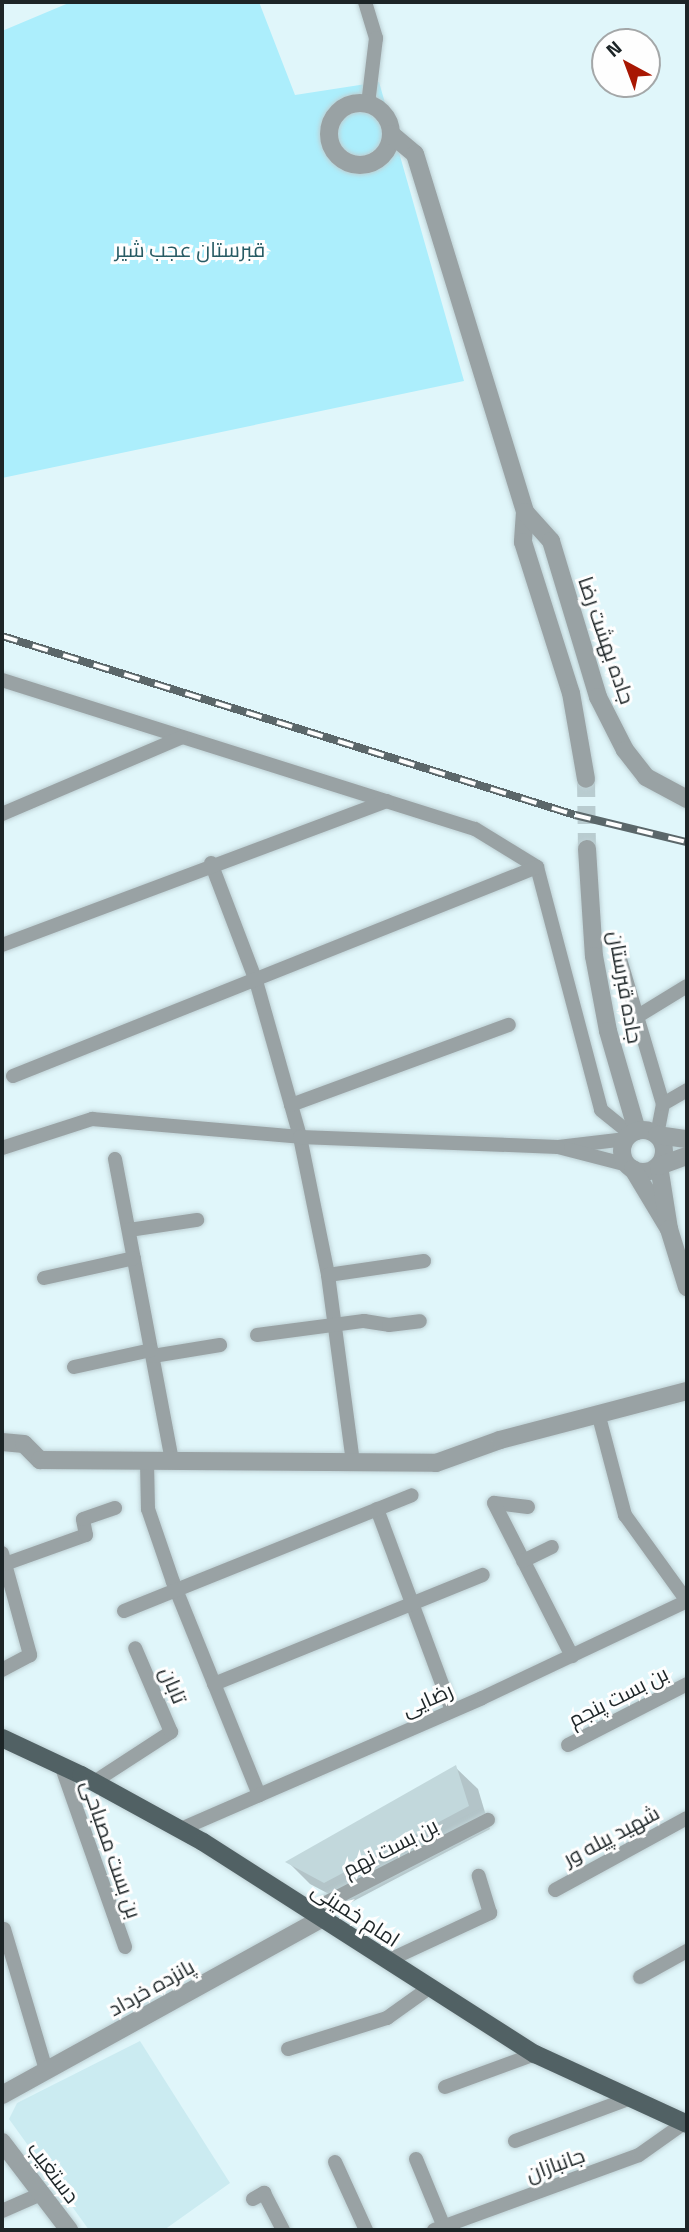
<!DOCTYPE html>
<html>
<head>
<meta charset="utf-8">
<style>
  body { margin:0 }
  #map { position:relative; width:689px; height:2232px; overflow:hidden; background:#e0f6fa; font-family:"Titillium Web",Cairo,sans-serif }
  div>[style] { position:absolute }
  .built>* { inset:0; background:#cbebf1 }
  .green>* { inset:0; background:#aceefc }
  .shadow>* { inset:0; background:#0003 }
  .building>* { inset:0; background:#c2d8dc }
  .tertiary-tunnel>* { height:18px; margin-top:-9px; transform-origin:0; background:repeating-linear-gradient(90deg,#b9ccd0 0 18px,transparent 0 27px) }
  .roads { filter:drop-shadow(0 0 2px #bdd0d4) drop-shadow(0 0 2px #bdd0d4) }
  .minor>* { height:14px; margin:-7px; padding:0 7px; transform-origin:7px; border-radius:7px; background:#99a2a4 }
  .tertiary>* { height:18px; margin:-9px; padding:0 9px; transform-origin:9px; border-radius:9px; background:#99a2a4 }
  .tertiary>.ring { margin:-9px; padding:0; box-sizing:content-box; background:none; border:18px solid #99a2a4; border-radius:50% }
  .primary>* { height:18px; margin:-9px; padding:0 9px; transform-origin:9px; border-radius:9px; background:#516164 }
  .rail>* { height:8px; margin-top:-4px; transform-origin:0; background:repeating-linear-gradient(90deg,#fefefe 0 16px,#5b676a 0 32px); box-sizing:border-box; border-block:2px solid #5b676a }
  span { translate:-50% -50%; white-space:nowrap; text-align:center; line-height:1.15; -webkit-text-stroke:6px #fefefe; paint-order:stroke }
  .park-label { font-size:21px; color:#275b64 }
  .street-label { font-size:21px; color:#1d2527 }
  .frame { position:absolute; inset:0; border:4px solid #1d2527; pointer-events:none }
  .north { position:absolute; left:591px; top:28px; width:70px; height:70px; box-sizing:border-box; background:#fefefe; border:2px solid #a4a7a8; border-radius:50%; rotate:319deg; font-size:19px; font-weight:700; line-height:28px; text-align:center; color:#1d2527 }
  .north::after { content:''; display:block; margin:auto; width:24px; height:32px; background:#a81703; clip-path:polygon(50% 0,100% 100%,50% 72%,0 100%) }
</style>
</head>
<body>
<div id="map">
  <div class="built">
    <i style="clip-path:polygon(140px 2041px,230px 2183px,164px 2230px,89px 2230px,9px 2119px,17px 2103px)"></i>
  </div>
  <div class="green">
    <i style="clip-path:polygon(71px 2px,259px 2px,295px 95px,379px 82px,464px 381px,2px 478px,2px 31px)"></i>
  </div>
  <div class="shadow">
    <i style="clip-path:polygon(455px 1767px,478px 1789px,490px 1829px,348px 1904px,310px 1884px,288px 1862px)"></i>
  </div>
  <div class="building">
    <i style="clip-path:polygon(456px 1765px,469px 1806px,324px 1883px,285px 1862px)"></i>
  </div>
  <div class="tertiary-tunnel">
    <i style="left:586px;top:779px;width:70px;rotate:89.2deg"></i>
  </div>
  <div class="roads">
    <div class="minor">
      <i style="left:365px;top:2px;width:38px;rotate:73deg"></i>
      <i style="left:376px;top:38px;width:66px;rotate:96.9deg"></i>
      <i style="left:2px;top:680px;width:496px;rotate:17.5deg"></i>
      <i style="left:475px;top:829px;width:73px;rotate:31.5deg"></i>
      <i style="left:537px;top:867px;width:251px;rotate:75.2deg"></i>
      <i style="left:601px;top:1110px;width:38px;rotate:39deg"></i>
      <i style="left:2px;top:814px;width:194px;rotate:-23.1deg"></i>
      <i style="left:211px;top:863px;width:126px;rotate:69.1deg"></i>
      <i style="left:256px;top:981px;width:162px;rotate:74.2deg"></i>
      <i style="left:300px;top:1137px;width:141px;rotate:78.5deg"></i>
      <i style="left:328px;top:1275px;width:189px;rotate:82.4deg"></i>
      <i style="left:2px;top:945px;width:411px;rotate:-20.5deg"></i>
      <i style="left:620px;top:959px;width:151px;rotate:73.5deg"></i>
      <i style="left:663px;top:1104px;width:32px;rotate:101deg"></i>
      <i style="left:638px;top:1016px;width:57px;rotate:-31.5deg"></i>
      <i style="left:13px;top:1076px;width:564px;rotate:-21.74deg"></i>
      <i style="left:663px;top:1104px;width:28px;rotate:-30deg"></i>
      <i style="left:291px;top:1105px;width:232px;rotate:-20.2deg"></i>
      <i style="left:626px;top:1139px;width:68px;rotate:173.3deg"></i>
      <i style="left:558px;top:1147px;width:72px;rotate:14.4deg"></i>
      <i style="left:2px;top:1148px;width:95px;rotate:-17.9deg"></i>
      <i style="left:92px;top:1119px;width:209px;rotate:4.9deg"></i>
      <i style="left:300px;top:1137px;width:258px;rotate:2.2deg"></i>
      <i style="left:115px;top:1159px;width:308px;rotate:79.3deg"></i>
      <i style="left:129px;top:1230px;width:69px;rotate:-8.4deg"></i>
      <i style="left:328px;top:1275px;width:97px;rotate:-8.3deg"></i>
      <i style="left:44px;top:1278px;width:92px;rotate:-12.5deg"></i>
      <i style="left:257px;top:1335px;width:108px;rotate:-7.5deg"></i>
      <i style="left:364px;top:1321px;width:25px;rotate:9deg"></i>
      <i style="left:389px;top:1325px;width:31px;rotate:-7deg"></i>
      <i style="left:153px;top:1356px;width:68px;rotate:-9.3deg"></i>
      <i style="left:74px;top:1367px;width:79px;rotate:-12.4deg"></i>
      <i style="left:598px;top:1413px;width:106px;rotate:75.2deg"></i>
      <i style="left:625px;top:1515px;width:106px;rotate:54.2deg"></i>
      <i style="left:147px;top:1462px;width:47px;rotate:88.8deg"></i>
      <i style="left:148px;top:1509px;width:77px;rotate:71.1deg"></i>
      <i style="left:173px;top:1582px;width:230px;rotate:68deg"></i>
      <i style="left:528px;top:1507px;width:34px;rotate:-173deg"></i>
      <i style="left:494px;top:1503px;width:172px;rotate:63deg"></i>
      <i style="left:377px;top:1509px;width:215px;rotate:69.6deg"></i>
      <i style="left:2px;top:1553px;width:106px;rotate:74.6deg"></i>
      <i style="left:30px;top:1655px;width:32px;rotate:152deg"></i>
      <i style="left:523px;top:1561px;width:32px;rotate:-26deg"></i>
      <i style="left:5px;top:1564px;width:86px;rotate:-19.7deg"></i>
      <i style="left:86px;top:1535px;width:16px;rotate:-101deg"></i>
      <i style="left:83px;top:1519px;width:34px;rotate:-19deg"></i>
      <i style="left:124px;top:1611px;width:310px;rotate:-21.9deg"></i>
      <i style="left:214px;top:1684px;width:290px;rotate:-22.1deg"></i>
      <i style="left:568px;top:1745px;width:134px;rotate:-27.1deg"></i>
      <i style="left:61px;top:1765px;width:193px;rotate:70.6deg"></i>
      <i style="left:94px;top:1782px;width:92px;rotate:-33deg"></i>
      <i style="left:171px;top:1732px;width:91px;rotate:-113.2deg"></i>
      <i style="left:181px;top:1829px;width:328px;rotate:-23.5deg"></i>
      <i style="left:482px;top:1698px;width:227px;rotate:-25.3deg"></i>
      <i style="left:555px;top:1890px;width:150px;rotate:-28.6deg"></i>
      <i style="left:310px;top:1911px;width:200px;rotate:-27.1deg"></i>
      <i style="left:4px;top:1929px;width:147px;rotate:73.4deg"></i>
      <i style="left:387px;top:1961px;width:114px;rotate:-25deg"></i>
      <i style="left:490px;top:1913px;width:39px;rotate:-107deg"></i>
      <i style="left:640px;top:1977px;width:54px;rotate:-29deg"></i>
      <i style="left:288px;top:2049px;width:104px;rotate:-17.4deg"></i>
      <i style="left:387px;top:2018px;width:52px;rotate:-35.5deg"></i>
      <i style="left:445px;top:2087px;width:96px;rotate:-20.1deg"></i>
      <i style="left:515px;top:2141px;width:121px;rotate:-20.4deg"></i>
      <i style="left:416px;top:2159px;width:74px;rotate:67.6deg"></i>
      <i style="left:335px;top:2162px;width:75px;rotate:65.5deg"></i>
      <i style="left:253px;top:2199px;width:13px;rotate:-29deg"></i>
      <i style="left:264px;top:2193px;width:42px;rotate:62.8deg"></i>
      <i style="left:2px;top:2211px;width:43px;rotate:-23.6deg"></i>
      <i style="left:434px;top:2230px;width:218px;rotate:-20.1deg"></i>
      <i style="left:639px;top:2155px;width:59px;rotate:-35.3deg"></i>
    </div>
    <div class="tertiary">
      <i class="ring" style="left:329px;top:103px;width:44px;height:44px"></i>
      <i style="left:391px;top:134px;width:31px;rotate:40deg"></i>
      <i style="left:415px;top:154px;width:375px;rotate:72.9deg"></i>
      <i style="left:525px;top:512px;width:30px;rotate:94deg"></i>
      <i style="left:523px;top:542px;width:158px;rotate:72.4deg"></i>
      <i style="left:571px;top:693px;width:87px;rotate:80.1deg"></i>
      <i style="left:525px;top:512px;width:39px;rotate:48deg"></i>
      <i style="left:551px;top:541px;width:163px;rotate:73.2deg"></i>
      <i style="left:598px;top:697px;width:59px;rotate:63deg"></i>
      <i style="left:625px;top:750px;width:34px;rotate:52deg"></i>
      <i style="left:646px;top:777px;width:47px;rotate:28.2deg"></i>
      <i style="left:587px;top:849px;width:107px;rotate:86.3deg"></i>
      <i style="left:594px;top:956px;width:76px;rotate:79.4deg"></i>
      <i style="left:608px;top:1031px;width:104px;rotate:73.8deg"></i>
      <i class="ring" style="left:622px;top:1130px;width:24px;height:24px"></i>
      <i style="left:657px;top:1135px;width:30px;rotate:8deg"></i>
      <i style="left:633px;top:1169px;width:70px;rotate:59deg"></i>
      <i style="left:669px;top:1229px;width:64px;rotate:-99deg"></i>
      <i style="left:659px;top:1166px;width:30px;rotate:-20deg"></i>
      <i style="left:669px;top:1229px;width:61px;rotate:72.8deg"></i>
      <i style="left:2px;top:1442px;width:22px;rotate:5deg"></i>
      <i style="left:24px;top:1444px;width:23px;rotate:45deg"></i>
      <i style="left:40px;top:1460px;width:396px;rotate:0.4deg"></i>
      <i style="left:436px;top:1463px;width:68px;rotate:-19.8deg"></i>
      <i style="left:500px;top:1440px;width:193px;rotate:-14.7deg"></i>
      <i style="left:2px;top:2095px;width:364px;rotate:-28.9deg"></i>
      <i style="left:2px;top:2142px;width:111px;rotate:52.7deg"></i>
    </div>
    <div class="primary">
      <i style="left:2px;top:1738px;width:87px;rotate:25.1deg"></i>
      <i style="left:81px;top:1775px;width:139px;rotate:28.8deg"></i>
      <i style="left:203px;top:1842px;width:394px;rotate:32.6deg"></i>
      <i style="left:535px;top:2054px;width:167px;rotate:24.7deg"></i>
    </div>
  </div>
  <div class="rail">
    <i style="left:2px;top:636px;width:600px;rotate:17.35deg"></i>
    <i style="left:575px;top:815px;width:115px;rotate:13.6deg"></i>
  </div>
  <div class="park-label">
    <span style="left:190px;top:249px">قبرستان عجب شیر</span>
  </div>
  <div class="street-label">
    <span style="left:607px;top:640px;rotate:71deg">جاده بهشت رضا</span>
    <span style="left:626px;top:987px;rotate:80deg">جاده قبرستان</span>
    <span style="left:174px;top:1685px;rotate:67deg">تابان</span>
    <span style="left:618px;top:1696px;rotate:-27deg">بن بست پنجم</span>
    <span style="left:427px;top:1699px;rotate:-24deg">رضایی</span>
    <span style="left:611px;top:1835px;rotate:-28deg">شهید پیله ور</span>
    <span style="left:390px;top:1847px;rotate:-27deg">بن بست نهم</span>
    <span style="left:112px;top:1849px;rotate:71deg">بن بست مصباحی</span>
    <span style="left:356px;top:1914px;rotate:33deg">امام خمینی</span>
    <span style="left:151px;top:1987px;rotate:-29deg">پانزده خرداد</span>
    <span style="left:555px;top:2164px;rotate:-20deg">جانبازان</span>
    <span style="left:54px;top:2172px;rotate:53deg">دستغیب</span>
  </div>
  <div class="frame"></div>
  <div class="north">N</div>
</div>
</body>
</html>
